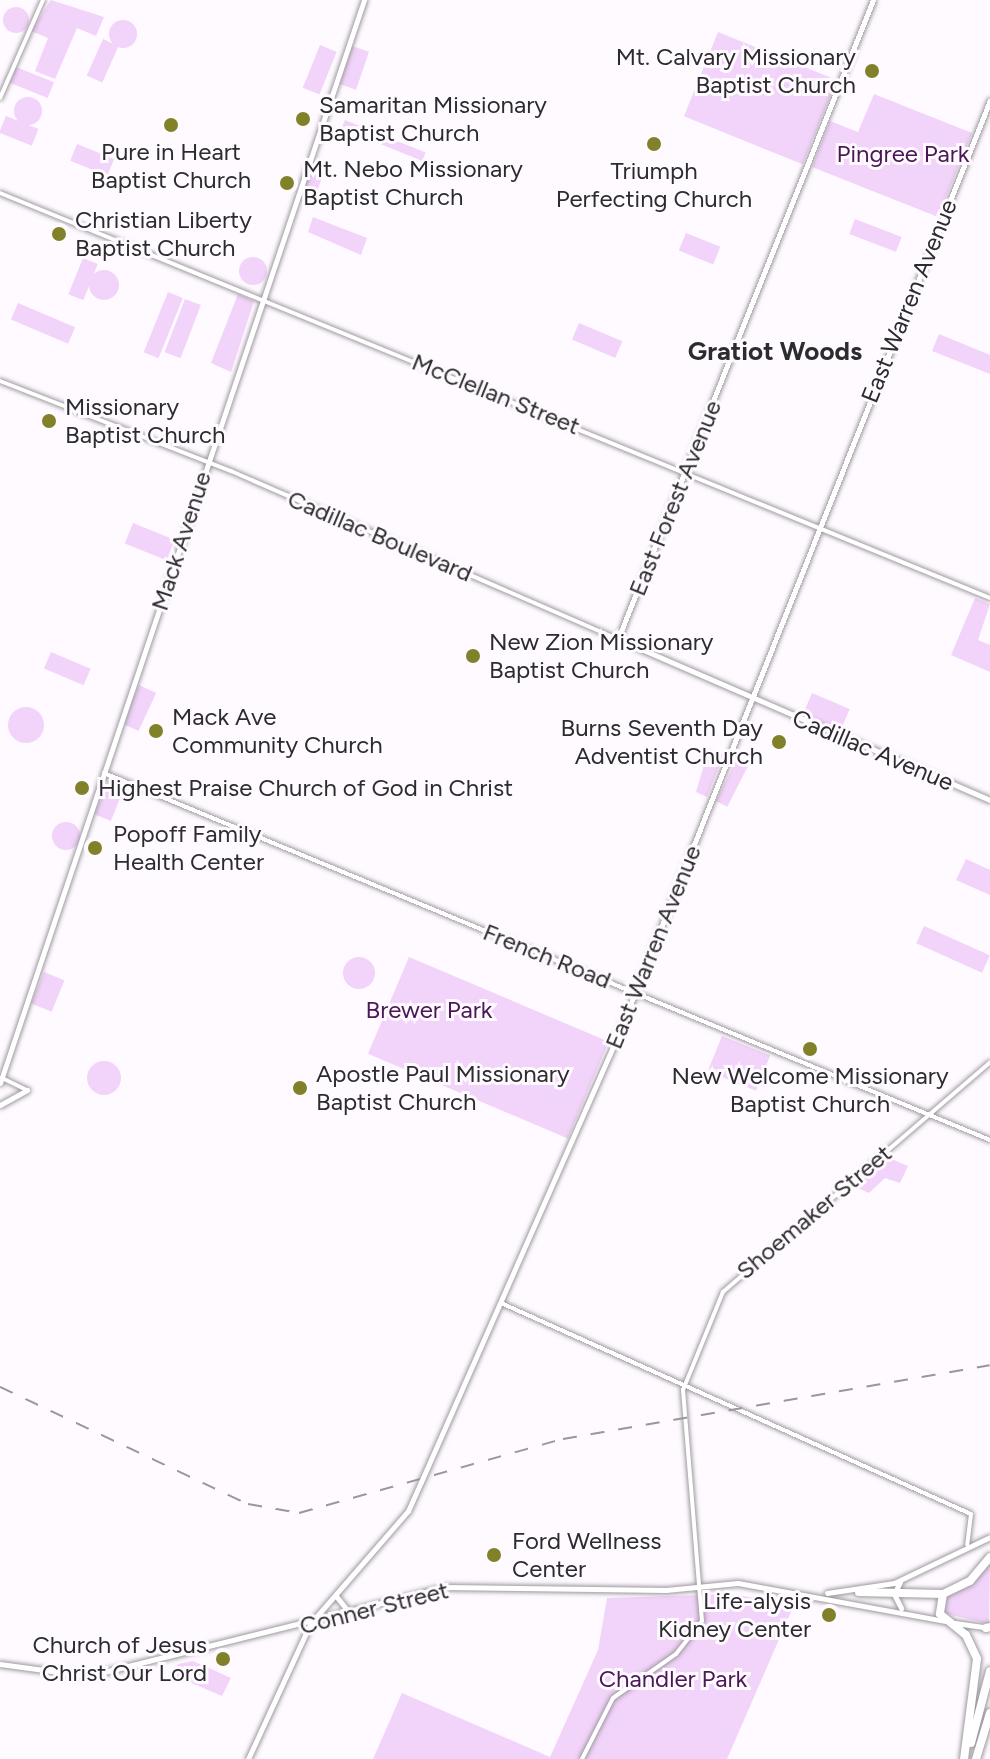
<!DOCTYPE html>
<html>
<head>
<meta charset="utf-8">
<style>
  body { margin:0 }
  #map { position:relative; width:990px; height:1759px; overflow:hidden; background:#fefaff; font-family:Figtree,sans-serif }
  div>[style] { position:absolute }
  .green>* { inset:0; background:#f2d3fa; transform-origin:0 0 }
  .round { border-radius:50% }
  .roads { filter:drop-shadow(0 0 2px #9e9a9f) drop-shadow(0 0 2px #9e9a9f) }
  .tertiary>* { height:4px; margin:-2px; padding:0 2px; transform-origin:2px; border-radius:2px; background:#fff }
  .secondary>* { height:5px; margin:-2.5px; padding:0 2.5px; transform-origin:2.5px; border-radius:2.5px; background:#fff }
  .motorway>* { height:8px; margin:-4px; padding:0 4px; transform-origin:4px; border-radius:4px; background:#fff }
  .rail>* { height:2px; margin-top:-1px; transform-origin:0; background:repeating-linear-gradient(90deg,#99979a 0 14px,transparent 0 28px) }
  .dots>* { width:22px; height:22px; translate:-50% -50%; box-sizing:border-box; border:4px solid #fefaff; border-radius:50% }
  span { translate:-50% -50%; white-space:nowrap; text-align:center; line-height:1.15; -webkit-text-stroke:6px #fefaff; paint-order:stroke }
  .poi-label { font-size:24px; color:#2c2b2d }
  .right { translate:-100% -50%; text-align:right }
  .left { translate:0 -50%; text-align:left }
  .park-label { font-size:24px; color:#4a1856 }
  .street-label { font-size:24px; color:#2c2b2d }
  .neighbourhood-label { font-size:26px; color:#2c2b2d; font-weight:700 }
</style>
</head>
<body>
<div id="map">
  <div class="green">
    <i style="clip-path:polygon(51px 0,104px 17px,96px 36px,77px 28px,55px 79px,35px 71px,48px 38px,31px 31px)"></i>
    <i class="round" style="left:3px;top:7px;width:26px;height:26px"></i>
    <i class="round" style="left:109px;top:20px;width:28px;height:28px"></i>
    <i style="left:718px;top:32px;width:128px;height:91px;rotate:22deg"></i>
    <i style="left:103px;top:39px;width:17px;height:40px;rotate:24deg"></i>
    <i style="left:320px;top:45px;width:18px;height:46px;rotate:22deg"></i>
    <i style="left:352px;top:46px;width:18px;height:40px;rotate:19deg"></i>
    <i style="left:16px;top:67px;width:41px;height:17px;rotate:22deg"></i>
    <i style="clip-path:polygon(874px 94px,972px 133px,938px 217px,812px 167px,830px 121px,858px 132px)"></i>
    <i class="round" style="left:14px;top:97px;width:28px;height:28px"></i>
    <i style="left:6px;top:116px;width:35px;height:18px;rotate:22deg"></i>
    <i style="left:345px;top:120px;width:87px;height:9px;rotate:22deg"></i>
    <i style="left:77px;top:144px;width:40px;height:18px;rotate:22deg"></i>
    <i style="clip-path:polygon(310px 162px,325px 169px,312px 206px,298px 200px)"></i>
    <i style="clip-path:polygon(313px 217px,367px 238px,361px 255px,308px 232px)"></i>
    <i style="left:855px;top:219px;width:50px;height:16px;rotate:21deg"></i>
    <i style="left:686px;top:233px;width:37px;height:19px;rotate:22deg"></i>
    <i class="round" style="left:239px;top:257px;width:28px;height:28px"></i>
    <i style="left:83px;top:258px;width:16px;height:39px;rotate:22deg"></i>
    <i class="round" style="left:89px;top:270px;width:30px;height:30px"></i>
    <i style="left:168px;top:292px;width:16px;height:65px;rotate:22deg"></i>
    <i style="clip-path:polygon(238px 294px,254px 301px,231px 372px,211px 363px)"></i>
    <i style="left:185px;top:299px;width:17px;height:57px;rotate:21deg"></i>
    <i style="left:18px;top:303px;width:62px;height:18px;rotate:23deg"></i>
    <i style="left:579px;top:323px;width:47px;height:18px;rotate:23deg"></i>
    <i style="clip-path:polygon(939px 334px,990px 355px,990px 374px,932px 351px)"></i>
    <i style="left:133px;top:523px;width:45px;height:22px;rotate:22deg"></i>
    <i style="clip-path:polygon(975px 598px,990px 604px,978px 640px,990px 645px,990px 672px,951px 655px)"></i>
    <i style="left:51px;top:652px;width:43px;height:18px;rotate:23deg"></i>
    <i style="left:139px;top:685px;width:19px;height:42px;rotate:25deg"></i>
    <i style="left:812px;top:693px;width:41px;height:24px;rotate:23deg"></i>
    <i class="round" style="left:8px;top:707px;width:36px;height:36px"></i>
    <i style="clip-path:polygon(709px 748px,724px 754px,707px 797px,696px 792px)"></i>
    <i style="left:737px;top:759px;width:13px;height:47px;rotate:27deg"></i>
    <i style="left:108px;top:780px;width:18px;height:37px;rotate:22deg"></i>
    <i class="round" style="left:52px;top:822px;width:28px;height:28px"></i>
    <i style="clip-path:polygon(966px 859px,990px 870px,990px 895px,956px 880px)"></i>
    <i style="left:924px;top:926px;width:72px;height:19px;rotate:24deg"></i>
    <i class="round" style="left:343px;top:957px;width:32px;height:32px"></i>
    <i style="left:409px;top:957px;width:217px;height:105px;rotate:23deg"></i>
    <i style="left:44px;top:972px;width:22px;height:34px;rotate:22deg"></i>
    <i style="left:722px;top:1036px;width:52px;height:38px;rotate:22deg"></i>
    <i class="round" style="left:87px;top:1061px;width:34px;height:34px"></i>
    <i style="clip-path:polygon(887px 1157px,908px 1166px,900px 1183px,885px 1178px,869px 1193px,853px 1186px)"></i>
    <i style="clip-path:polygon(990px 1563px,989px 1624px,943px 1613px,946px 1597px,971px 1585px)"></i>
    <i style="clip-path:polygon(732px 1594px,794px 1605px,727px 1759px,373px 1759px,402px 1693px,550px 1757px,598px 1650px,607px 1598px)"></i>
    <i style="clip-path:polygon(193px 1661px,231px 1678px,222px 1696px,173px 1675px,178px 1664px)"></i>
  </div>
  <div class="roads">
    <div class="tertiary">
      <i style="left:0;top:98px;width:107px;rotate:-66.3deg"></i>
      <i style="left:0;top:193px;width:1070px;rotate:22.25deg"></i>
      <i style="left:0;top:381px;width:248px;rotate:21.3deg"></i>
      <i style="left:231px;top:471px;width:422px;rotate:23.5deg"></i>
      <i style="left:104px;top:773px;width:959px;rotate:22.5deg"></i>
      <i style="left:2px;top:1078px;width:28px;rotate:26deg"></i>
      <i style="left:501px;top:1303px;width:515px;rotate:24.18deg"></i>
      <i style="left:971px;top:1514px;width:31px;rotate:97deg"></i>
      <i style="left:582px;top:1759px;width:68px;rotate:-63.1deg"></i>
      <i style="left:613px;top:1698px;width:77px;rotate:-34.9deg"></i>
      <i style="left:676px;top:1654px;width:42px;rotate:-51.8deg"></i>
      <i style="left:702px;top:1621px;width:232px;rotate:-94.7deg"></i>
      <i style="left:683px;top:1390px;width:106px;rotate:-67.8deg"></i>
      <i style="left:723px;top:1292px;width:352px;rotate:-40.7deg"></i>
    </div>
    <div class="secondary">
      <i style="left:873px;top:0;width:688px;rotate:111.76deg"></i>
      <i style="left:618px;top:639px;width:405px;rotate:23.4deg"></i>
      <i style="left:0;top:1083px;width:1143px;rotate:-71.42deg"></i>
      <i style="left:0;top:1105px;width:31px;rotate:-29deg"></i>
      <i style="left:900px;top:1582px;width:13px;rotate:117deg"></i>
      <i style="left:894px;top:1594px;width:16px;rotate:63deg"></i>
      <i style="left:827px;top:1593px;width:68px;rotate:-8.5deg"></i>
      <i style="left:894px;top:1583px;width:106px;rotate:-25.6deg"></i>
      <i style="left:336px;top:1596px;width:19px;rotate:51deg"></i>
      <i style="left:955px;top:1623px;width:34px;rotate:8deg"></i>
      <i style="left:0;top:1664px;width:89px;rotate:7.8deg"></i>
      <i style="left:88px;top:1676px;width:368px;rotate:-14deg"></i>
      <i style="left:445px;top:1587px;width:221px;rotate:0.8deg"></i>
      <i style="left:666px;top:1590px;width:72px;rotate:-5.6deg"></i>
      <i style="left:738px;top:1583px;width:211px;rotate:10.4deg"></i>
      <i style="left:248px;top:1759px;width:149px;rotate:-65.3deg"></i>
      <i style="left:310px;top:1624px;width:150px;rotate:-49.1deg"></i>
      <i style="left:408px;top:1511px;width:32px;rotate:-66deg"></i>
      <i style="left:421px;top:1482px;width:485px;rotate:-66.2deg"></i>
      <i style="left:617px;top:1038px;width:1009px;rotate:-68.31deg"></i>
    </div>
    <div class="motorway">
      <i style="left:859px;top:1592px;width:84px;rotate:1.4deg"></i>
      <i style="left:943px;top:1594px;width:30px;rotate:-26deg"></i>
      <i style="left:970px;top:1581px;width:31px;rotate:-50deg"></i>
      <i style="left:943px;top:1594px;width:20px;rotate:99deg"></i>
      <i style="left:940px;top:1614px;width:33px;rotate:39deg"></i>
      <i style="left:966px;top:1635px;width:26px;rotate:65deg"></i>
      <i style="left:977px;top:1659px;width:101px;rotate:97.4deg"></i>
      <i style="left:986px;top:1628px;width:4px;rotate:-14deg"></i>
      <i style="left:971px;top:1743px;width:74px;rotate:-75.2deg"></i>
      <i style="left:976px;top:1759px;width:48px;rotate:-73.1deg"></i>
    </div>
  </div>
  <div class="rail">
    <i style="left:0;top:1387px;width:274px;rotate:25.3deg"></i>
    <i style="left:248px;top:1504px;width:52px;rotate:10deg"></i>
    <i style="left:299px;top:1513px;width:274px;rotate:-15.7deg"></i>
    <i style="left:563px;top:1439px;width:433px;rotate:-9.8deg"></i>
  </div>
  <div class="dots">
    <i style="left:872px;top:71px;background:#81812a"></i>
    <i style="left:303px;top:119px;background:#81812a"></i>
    <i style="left:171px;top:125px;background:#81812a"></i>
    <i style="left:654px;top:144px;background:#81812a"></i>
    <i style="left:287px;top:183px;background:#81812a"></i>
    <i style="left:59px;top:234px;background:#81812a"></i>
    <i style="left:49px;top:421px;background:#81812a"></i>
    <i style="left:473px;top:656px;background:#81812a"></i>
    <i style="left:156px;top:731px;background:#81812a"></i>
    <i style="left:779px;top:742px;background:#81812a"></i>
    <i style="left:82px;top:788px;background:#81812a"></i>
    <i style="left:95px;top:848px;background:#81812a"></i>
    <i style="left:810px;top:1049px;background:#81812a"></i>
    <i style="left:300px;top:1088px;background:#81812a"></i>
    <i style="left:494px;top:1555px;background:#81812a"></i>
    <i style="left:829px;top:1615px;background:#81812a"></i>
    <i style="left:223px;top:1659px;background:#81812a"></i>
  </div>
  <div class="poi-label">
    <span class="right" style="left:856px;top:71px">Mt. Calvary Missionary<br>Baptist Church</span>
    <span class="left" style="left:319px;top:119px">Samaritan Missionary<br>Baptist Church</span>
    <span style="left:171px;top:166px">Pure in Heart<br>Baptist Church</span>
    <span class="left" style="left:303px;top:183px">Mt. Nebo Missionary<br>Baptist Church</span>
    <span style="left:654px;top:185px">Triumph<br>Perfecting Church</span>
    <span class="left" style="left:75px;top:234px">Christian Liberty<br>Baptist Church</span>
    <span class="left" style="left:65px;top:421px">Missionary<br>Baptist Church</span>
    <span class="left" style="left:489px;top:656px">New Zion Missionary<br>Baptist Church</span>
    <span class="left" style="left:172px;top:731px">Mack Ave<br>Community Church</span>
    <span class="right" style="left:763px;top:742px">Burns Seventh Day<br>Adventist Church</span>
    <span class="left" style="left:98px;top:788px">Highest Praise Church of God in Christ</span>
    <span class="left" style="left:113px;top:848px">Popoff Family<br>Health Center</span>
    <span class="left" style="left:316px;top:1088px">Apostle Paul Missionary<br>Baptist Church</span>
    <span style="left:810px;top:1090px">New Welcome Missionary<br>Baptist Church</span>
    <span class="left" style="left:512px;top:1555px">Ford Wellness<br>Center</span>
    <span class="right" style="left:811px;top:1615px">Life-alysis<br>Kidney Center</span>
    <span class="right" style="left:207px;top:1659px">Church of Jesus<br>Christ Our Lord</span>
  </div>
  <div class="park-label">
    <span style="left:903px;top:154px">Pingree Park</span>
    <span style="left:429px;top:1010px">Brewer Park</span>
    <span style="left:673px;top:1679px">Chandler Park</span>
  </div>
  <div class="street-label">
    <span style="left:909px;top:301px;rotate:-68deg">East Warren Avenue</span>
    <span style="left:496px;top:394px;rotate:22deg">McClellan Street</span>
    <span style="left:675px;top:498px;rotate:-68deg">East Forest Avenue</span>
    <span style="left:380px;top:536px;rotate:23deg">Cadillac Boulevard</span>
    <span style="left:181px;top:541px;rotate:-72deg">Mack Avenue</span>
    <span style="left:873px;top:750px;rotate:23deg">Cadillac Avenue</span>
    <span style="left:653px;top:947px;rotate:-68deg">East Warren Avenue</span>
    <span style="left:547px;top:956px;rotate:22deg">French Road</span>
    <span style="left:814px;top:1212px;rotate:-40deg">Shoemaker Street</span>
    <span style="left:374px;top:1608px;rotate:-14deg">Conner Street</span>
  </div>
  <div class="neighbourhood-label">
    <span style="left:775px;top:352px">Gratiot Woods</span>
  </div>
</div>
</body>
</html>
